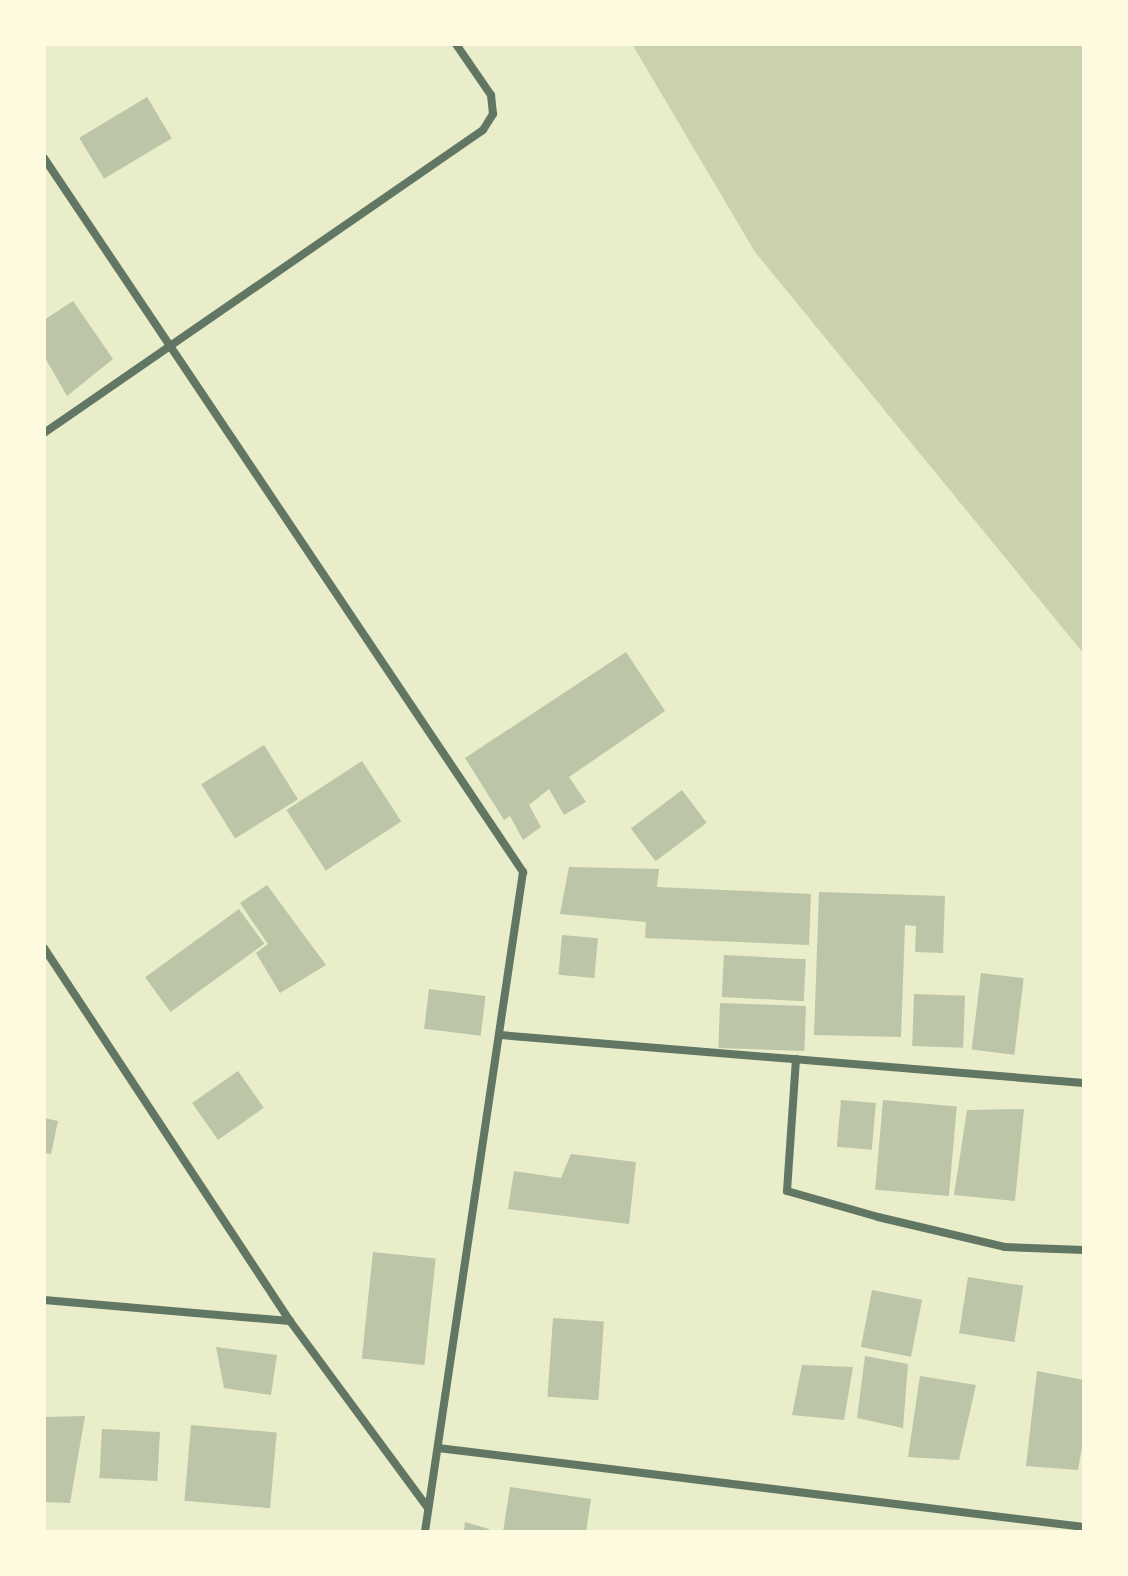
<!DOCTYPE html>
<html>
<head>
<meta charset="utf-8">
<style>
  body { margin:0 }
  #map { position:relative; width:1128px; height:1576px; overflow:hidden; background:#e9edc9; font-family:Mulish,sans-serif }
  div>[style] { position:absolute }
  .green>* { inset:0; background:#cad2ad }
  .building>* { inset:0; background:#bcc5a7; transform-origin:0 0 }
  .minor>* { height:8px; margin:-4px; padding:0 4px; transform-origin:4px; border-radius:4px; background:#617663 }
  span { translate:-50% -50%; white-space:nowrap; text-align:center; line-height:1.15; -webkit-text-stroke:8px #fefae0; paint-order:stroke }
  .frame { position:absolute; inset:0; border:46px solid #fefae0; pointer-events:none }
</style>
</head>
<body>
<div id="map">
  <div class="green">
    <i style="clip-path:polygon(632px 44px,1084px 44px,1084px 654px,755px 252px)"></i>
  </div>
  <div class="building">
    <i style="left:147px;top:97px;width:48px;height:79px;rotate:59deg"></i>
    <i style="clip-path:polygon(73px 301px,113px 359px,67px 396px,44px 356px,44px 320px)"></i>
    <i style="clip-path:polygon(626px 652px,665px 711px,569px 777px,586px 802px,564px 815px,549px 789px,529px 805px,541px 827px,523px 840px,510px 816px,504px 820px,465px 758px)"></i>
    <i style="left:264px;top:745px;width:64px;height:74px;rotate:58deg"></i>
    <i style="left:362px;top:761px;width:72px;height:90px;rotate:57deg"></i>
    <i style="left:682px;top:790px;width:41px;height:64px;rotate:53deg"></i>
    <i style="clip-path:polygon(569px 867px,659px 869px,657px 887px,811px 894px,809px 945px,645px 938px,646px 922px,560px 914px)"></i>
    <i style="clip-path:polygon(267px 885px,326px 965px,280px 993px,256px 953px,268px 944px,240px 903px)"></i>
    <i style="clip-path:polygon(819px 892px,945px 896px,943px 953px,915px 952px,916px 926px,905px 925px,901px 1037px,814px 1035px)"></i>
    <i style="left:239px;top:909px;width:43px;height:116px;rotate:54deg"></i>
    <i style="left:562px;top:935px;width:36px;height:40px;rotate:5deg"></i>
    <i style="left:724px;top:955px;width:82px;height:42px;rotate:3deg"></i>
    <i style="left:981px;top:973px;width:43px;height:77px;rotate:7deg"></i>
    <i style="left:429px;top:989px;width:57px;height:40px;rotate:7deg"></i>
    <i style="left:914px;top:994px;width:51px;height:52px;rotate:2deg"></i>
    <i style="left:720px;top:1003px;width:86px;height:45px;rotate:2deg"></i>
    <i style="left:238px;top:1071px;width:45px;height:56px;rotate:55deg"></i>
    <i style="left:841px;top:1100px;width:35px;height:47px;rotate:5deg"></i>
    <i style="left:883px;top:1100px;width:74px;height:90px;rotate:5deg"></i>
    <i style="clip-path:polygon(1024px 1109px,1015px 1201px,954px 1195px,967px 1110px)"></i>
    <i style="clip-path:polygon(44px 1118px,58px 1121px,51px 1154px,44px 1153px)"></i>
    <i style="clip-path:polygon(571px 1154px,636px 1162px,629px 1224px,508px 1209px,514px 1171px,561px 1178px)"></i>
    <i style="left:373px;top:1252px;width:63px;height:107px;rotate:6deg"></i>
    <i style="left:968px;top:1277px;width:56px;height:57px;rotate:9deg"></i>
    <i style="left:872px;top:1290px;width:51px;height:58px;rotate:11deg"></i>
    <i style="left:553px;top:1318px;width:51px;height:79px;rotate:4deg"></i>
    <i style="clip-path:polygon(216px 1347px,277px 1355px,271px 1395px,224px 1388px)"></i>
    <i style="clip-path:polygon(865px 1356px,908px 1364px,903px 1428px,857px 1418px)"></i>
    <i style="clip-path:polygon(802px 1365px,853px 1367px,844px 1420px,792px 1415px)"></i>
    <i style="clip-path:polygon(1037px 1371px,1084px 1380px,1084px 1436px,1078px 1470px,1026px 1466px)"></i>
    <i style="clip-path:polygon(920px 1376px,976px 1385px,959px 1460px,908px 1457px)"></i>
    <i style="clip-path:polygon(85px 1416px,70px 1503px,44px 1502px,44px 1417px)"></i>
    <i style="left:191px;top:1425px;width:86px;height:76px;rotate:5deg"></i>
    <i style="left:102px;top:1429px;width:58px;height:49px;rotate:3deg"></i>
    <i style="clip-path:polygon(510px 1487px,591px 1499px,586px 1532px,503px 1532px)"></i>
    <i style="clip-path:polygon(465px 1522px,489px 1529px,489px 1532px,464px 1532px)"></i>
  </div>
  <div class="minor">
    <i style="left:44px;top:158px;width:860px;rotate:56.14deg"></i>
    <i style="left:523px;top:872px;width:667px;rotate:98.45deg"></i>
    <i style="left:44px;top:433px;width:533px;rotate:-34.61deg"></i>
    <i style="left:483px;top:130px;width:19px;rotate:-58deg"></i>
    <i style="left:493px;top:114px;width:19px;rotate:-96deg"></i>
    <i style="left:491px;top:95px;width:62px;rotate:-124.5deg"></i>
    <i style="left:44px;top:948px;width:447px;rotate:56.6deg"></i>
    <i style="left:290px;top:1321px;width:232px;rotate:53.6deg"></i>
    <i style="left:500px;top:1035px;width:586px;rotate:4.7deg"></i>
    <i style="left:796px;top:1059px;width:132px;rotate:93.9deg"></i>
    <i style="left:787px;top:1191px;width:95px;rotate:15.9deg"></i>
    <i style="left:878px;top:1217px;width:130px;rotate:13.3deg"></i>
    <i style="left:1005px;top:1247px;width:79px;rotate:2.2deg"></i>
    <i style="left:44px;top:1300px;width:247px;rotate:4.9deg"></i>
    <i style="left:438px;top:1448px;width:651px;rotate:6.97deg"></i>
  </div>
  <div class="frame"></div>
</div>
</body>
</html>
